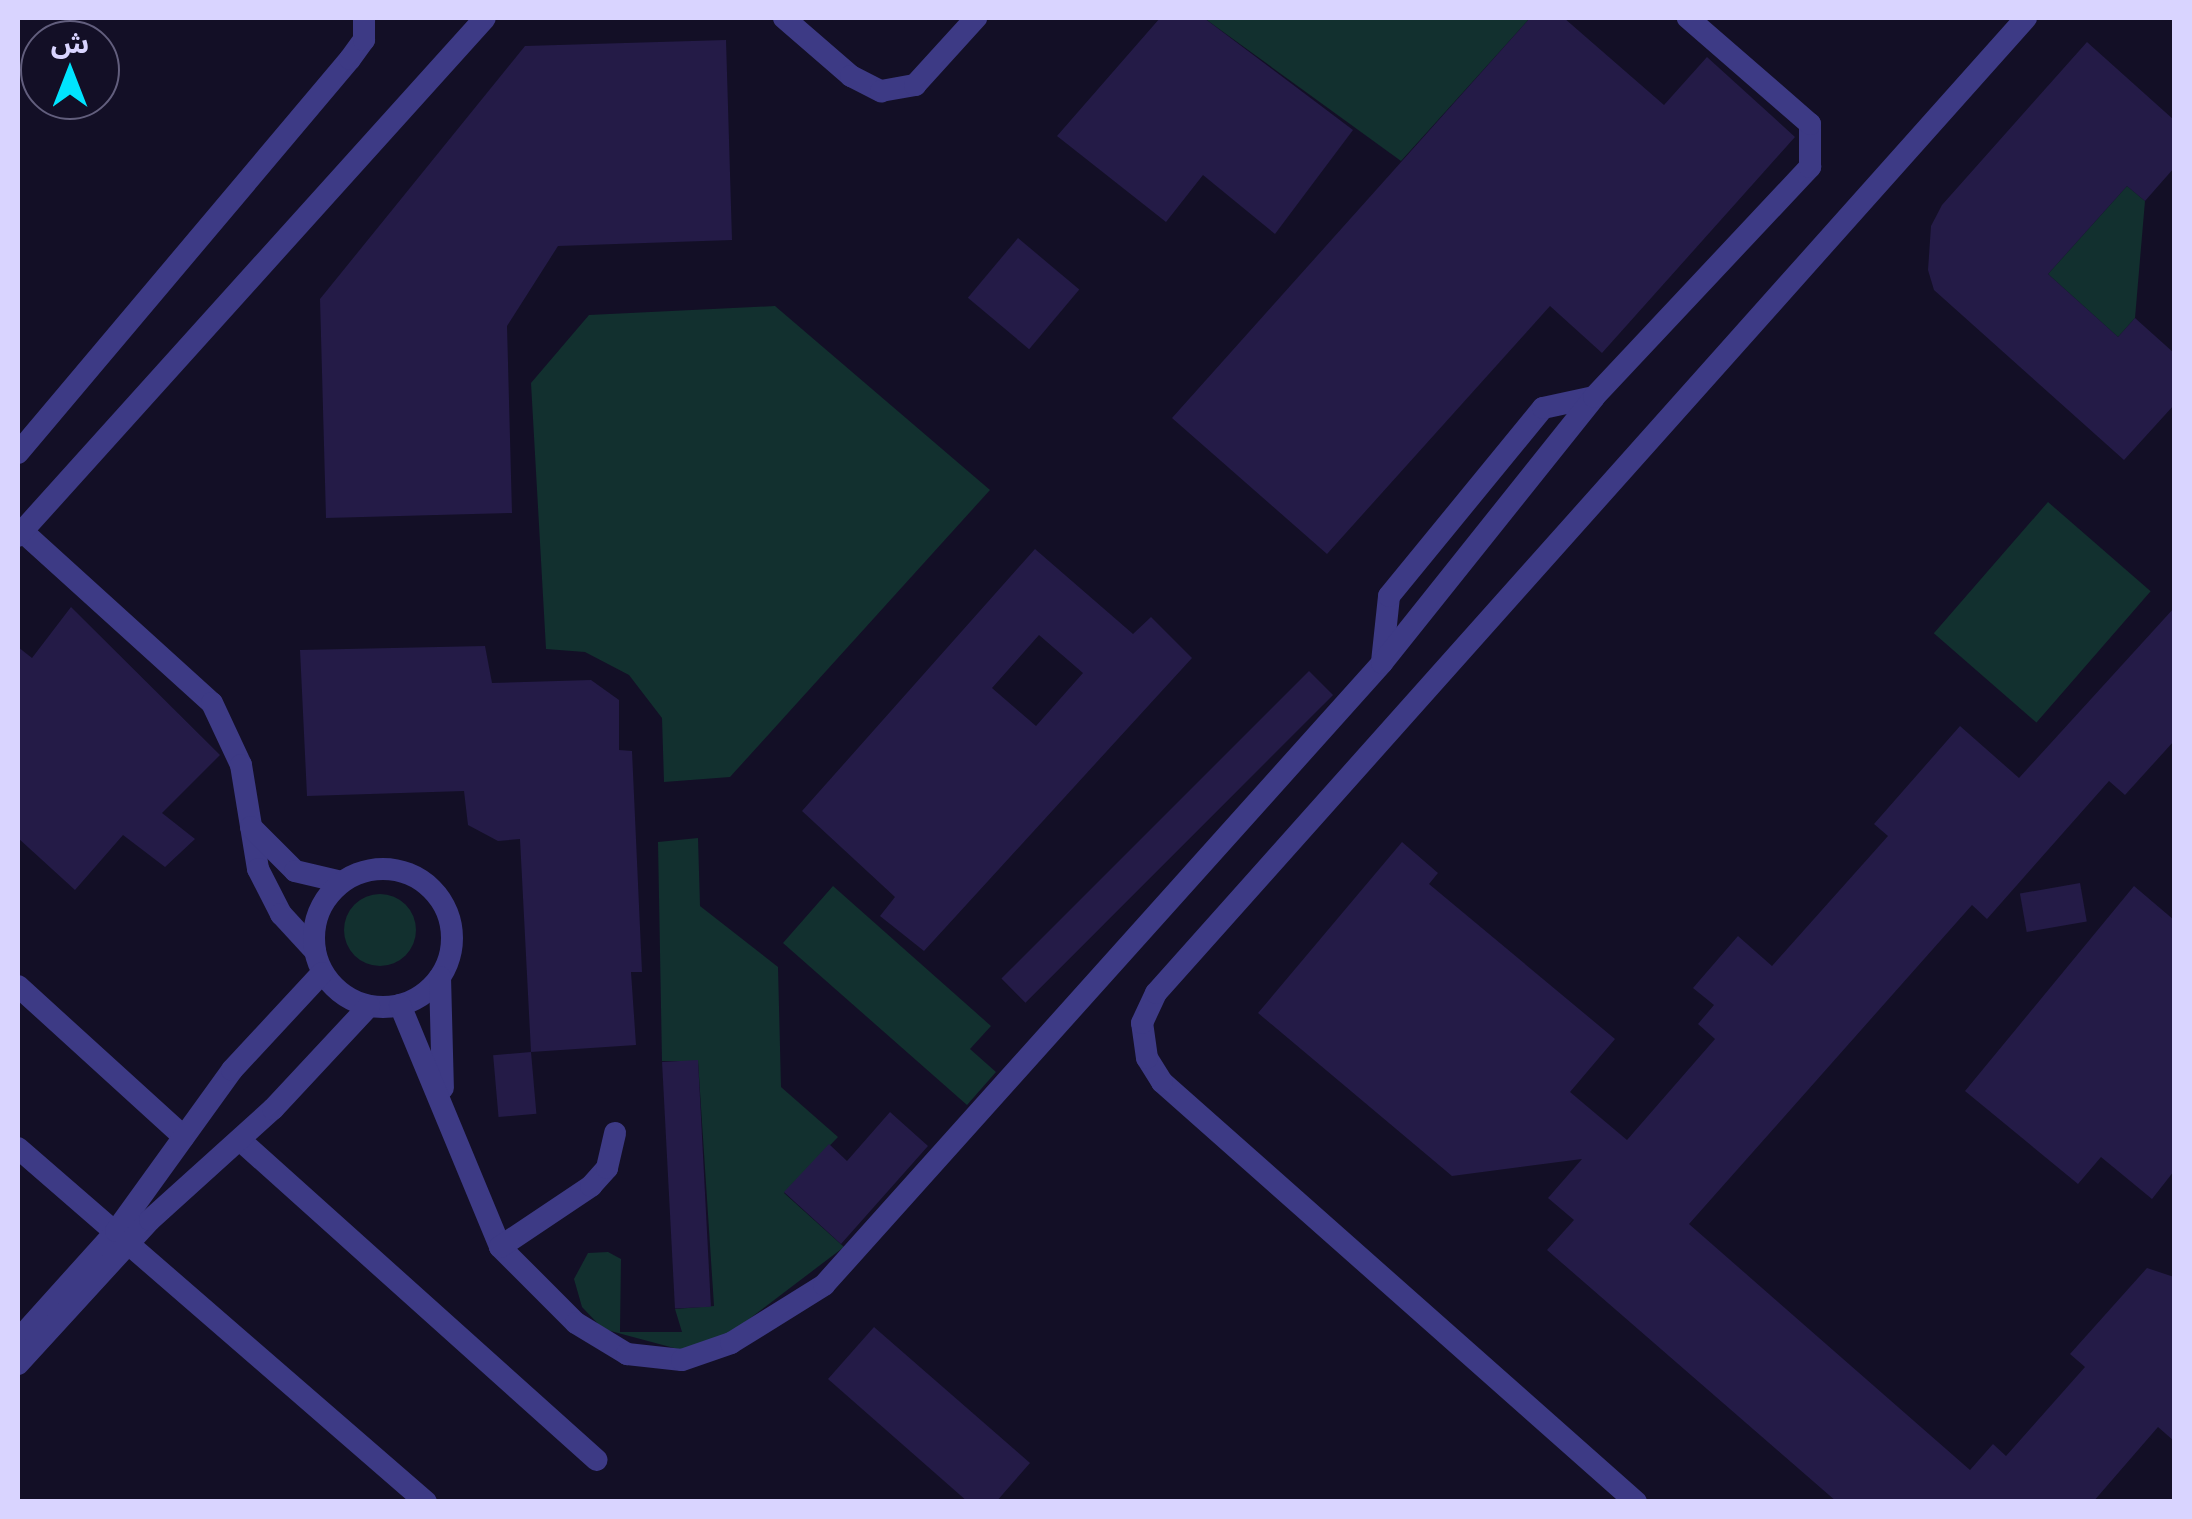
<!DOCTYPE html>
<html>
<head>
<meta charset="utf-8">
<style>
  body { margin:0 }
  #map { position:relative; width:2192px; height:1519px; overflow:hidden; background:#130f26; font-family:"Open Sans","Noto Sans Arabic",sans-serif }
  div>[style] { position:absolute }
  .green>* { inset:0; background:#12302f; transform-origin:0 0 }
  .round { border-radius:50% }
  .building>* { inset:0; background:#241b47; transform-origin:0 0 }
  .service>* { height:22px; margin:-11px; padding:0 11px; transform-origin:11px; border-radius:11px; background:#3d3a85 }
  .service>.ring { margin:-11px; padding:0; box-sizing:content-box; background:none; border:22px solid #3d3a85; border-radius:50% }
  span { translate:-50% -50%; white-space:nowrap; text-align:center; line-height:1.15; -webkit-text-stroke:10px #130f26; paint-order:stroke }
  .frame { position:absolute; inset:0; border:20px solid #d9d4ff; pointer-events:none }
  .north { position:absolute; left:20px; top:20px; width:100px; height:100px; box-sizing:border-box; background:#130f26; border:2px solid #625e7d; border-radius:50%; rotate:0deg; font-size:28px; font-weight:700; line-height:40px; text-align:center; color:#d9d4ff }
  .north::after { content:''; display:block; margin:auto; width:35px; height:45px; background:#00e5ff; clip-path:polygon(50% 0,100% 100%,50% 72%,0 100%) }
</style>
</head>
<body>
<div id="map">
  <div class="green">
    <i style="clip-path:polygon(1204px 18px,1530px 18px,1401px 161px)"></i>
    <i style="clip-path:polygon(2127px 186px,2145px 201px,2135px 318px,2118px 337px,2048px 274px)"></i>
    <i style="clip-path:polygon(775px 306px,990px 490px,730px 777px,664px 782px,662px 718px,629px 675px,585px 652px,546px 649px,531px 383px,589px 315px)"></i>
    <i style="left:2048px;top:502px;width:136px;height:174px;rotate:41deg"></i>
    <i style="clip-path:polygon(698px 838px,700px 906px,778px 967px,781px 1087px,838px 1137px,784px 1193px,844px 1247px,728px 1335px,689px 1352px,603px 1329px,582px 1307px,574px 1279px,588px 1253px,608px 1252px,621px 1259px,620px 1332px,682px 1332px,675px 1309px,714px 1306px,698px 1061px,662px 1061px,658px 842px)"></i>
    <i style="clip-path:polygon(833px 886px,991px 1026px,970px 1049px,996px 1072px,967px 1105px,783px 943px)"></i>
    <i class="round" style="left:344px;top:894px;width:72px;height:72px"></i>
  </div>
  <div class="building">
    <i style="clip-path:polygon(1160px 18px,1204px 18px,1353px 130px,1275px 234px,1203px 175px,1166px 222px,1057px 136px)"></i>
    <i style="clip-path:polygon(1530px 18px,1564px 18px,1664px 105px,1707px 57px,1795px 137px,1602px 353px,1550px 306px,1327px 554px,1172px 418px)"></i>
    <i style="clip-path:polygon(726px 40px,732px 240px,558px 246px,507px 326px,512px 513px,326px 518px,320px 299px,525px 46px)"></i>
    <i style="clip-path:polygon(2087px 42px,2174px 120px,2174px 168px,2145px 201px,2127px 186px,2048px 274px,2118px 337px,2135px 318px,2174px 353px,2174px 405px,2124px 460px,1934px 290px,1928px 270px,1931px 226px,1942px 205px)"></i>
    <i style="left:1018px;top:238px;width:80px;height:78px;rotate:40deg"></i>
    <i style="clip-path:polygon(evenodd,1035px 549px,1133px 634px,1151px 617px,1192px 658px,924px 951px,880px 916px,895px 897px,802px 811px,1035px 549px,1039px 635px,1083px 673px,1036px 726px,992px 688px,1039px 635px)"></i>
    <i style="clip-path:polygon(71px 607px,220px 755px,162px 813px,195px 839px,165px 867px,123px 835px,75px 890px,18px 838px,18px 647px,32px 658px)"></i>
    <i style="clip-path:polygon(2174px 608px,2174px 741px,2125px 795px,2109px 781px,1987px 919px,1972px 905px,1689px 1224px,1970px 1470px,1993px 1444px,2006px 1456px,2085px 1367px,2070px 1354px,2147px 1268px,2174px 1277px,2174px 1441px,2158px 1427px,2093px 1502px,1837px 1502px,1547px 1250px,1574px 1220px,1548px 1198px,1582px 1159px,1452px 1176px,1258px 1013px,1402px 842px,1438px 873px,1429px 884px,1615px 1039px,1570px 1092px,1627px 1140px,1715px 1039px,1698px 1024px,1714px 1005px,1693px 988px,1738px 936px,1772px 966px,1888px 836px,1874px 824px,1960px 726px,2019px 778px)"></i>
    <i style="clip-path:polygon(485px 646px,492px 683px,591px 680px,619px 700px,619px 750px,632px 751px,642px 972px,631px 972px,636px 1045px,531px 1052px,520px 839px,498px 841px,468px 825px,464px 791px,307px 796px,300px 650px)"></i>
    <i style="left:1309px;top:671px;width:34px;height:435px;rotate:45deg"></i>
    <i style="left:2080px;top:883px;width:39px;height:61px;rotate:80deg"></i>
    <i style="clip-path:polygon(2134px 886px,2174px 920px,2174px 1171px,2152px 1199px,2101px 1157px,2078px 1184px,1965px 1091px)"></i>
    <i style="left:531px;top:1052px;width:62px;height:38px;rotate:85deg"></i>
    <i style="left:698px;top:1060px;width:247px;height:36px;rotate:87deg"></i>
    <i style="clip-path:polygon(890px 1112px,928px 1146px,841px 1244px,784px 1192px,829px 1144px,847px 1161px)"></i>
    <i style="clip-path:polygon(874px 1327px,1030px 1463px,996px 1502px,968px 1502px,828px 1379px)"></i>
  </div>
  <div class="service">
    <i style="left:784px;top:18px;width:89px;rotate:40.9deg"></i>
    <i style="left:851px;top:76px;width:34px;rotate:27deg"></i>
    <i style="left:881px;top:91px;width:35px;rotate:-10deg"></i>
    <i style="left:915px;top:85px;width:91px;rotate:-47.7deg"></i>
    <i style="left:18px;top:453px;width:515px;rotate:-49.88deg"></i>
    <i style="left:350px;top:59px;width:24px;rotate:-54deg"></i>
    <i style="left:364px;top:40px;width:22px;rotate:-90deg"></i>
    <i style="left:22px;top:531px;width:256px;rotate:42.2deg"></i>
    <i style="left:212px;top:703px;width:68px;rotate:64.9deg"></i>
    <i style="left:241px;top:765px;width:105px;rotate:80.7deg"></i>
    <i style="left:258px;top:869px;width:51px;rotate:62.9deg"></i>
    <i style="left:281px;top:914px;width:50px;rotate:47.4deg"></i>
    <i style="left:18px;top:536px;width:697px;rotate:-47.96deg"></i>
    <i style="left:1382px;top:662px;width:66px;rotate:-83.9deg"></i>
    <i style="left:1389px;top:596px;width:243px;rotate:-50.7deg"></i>
    <i style="left:1543px;top:408px;width:52px;rotate:-12.2deg"></i>
    <i style="left:251px;top:827px;width:62px;rotate:45deg"></i>
    <i style="left:295px;top:871px;width:48px;rotate:13.2deg"></i>
    <i class="ring" style="left:314px;top:869px;width:116px;height:116px"></i>
    <i style="left:440px;top:977px;width:111px;rotate:88.5deg"></i>
    <i style="left:18px;top:986px;width:224px;rotate:42.3deg"></i>
    <i style="left:400px;top:1005px;width:262px;rotate:67.5deg"></i>
    <i style="left:500px;top:1247px;width:107px;rotate:45deg"></i>
    <i style="left:576px;top:1323px;width:60px;rotate:31.3deg"></i>
    <i style="left:627px;top:1354px;width:55px;rotate:6.2deg"></i>
    <i style="left:682px;top:1360px;width:52px;rotate:-19.1deg"></i>
    <i style="left:731px;top:1343px;width:110px;rotate:-31.9deg"></i>
    <i style="left:824px;top:1285px;width:836px;rotate:-48.1deg"></i>
    <i style="left:1382px;top:663px;width:340px;rotate:-51.4deg"></i>
    <i style="left:1594px;top:397px;width:316px;rotate:-46.8deg"></i>
    <i style="left:1810px;top:167px;width:43px;rotate:-90deg"></i>
    <i style="left:1810px;top:124px;width:162px;rotate:-139deg"></i>
    <i style="left:240px;top:1140px;width:479px;rotate:41.9deg"></i>
    <i style="left:18px;top:1148px;width:540px;rotate:40.95deg"></i>
    <i style="left:500px;top:1247px;width:110px;rotate:-33.8deg"></i>
    <i style="left:591px;top:1186px;width:24px;rotate:-48deg"></i>
    <i style="left:607px;top:1168px;width:36px;rotate:-77deg"></i>
    <i style="left:18px;top:1340px;width:147px;rotate:-48deg"></i>
    <i style="left:116px;top:1231px;width:198px;rotate:-54.2deg"></i>
    <i style="left:232px;top:1070px;width:132px;rotate:-47.1deg"></i>
    <i style="left:18px;top:1364px;width:195px;rotate:-47.5deg"></i>
    <i style="left:150px;top:1220px;width:166px;rotate:-42.1deg"></i>
    <i style="left:273px;top:1109px;width:141px;rotate:-47deg"></i>
    <i style="left:1636px;top:1502px;width:633px;rotate:-138.46deg"></i>
    <i style="left:1162px;top:1082px;width:28px;rotate:-122deg"></i>
    <i style="left:1147px;top:1058px;width:35px;rotate:-98deg"></i>
    <i style="left:1142px;top:1023px;width:33px;rotate:-65deg"></i>
    <i style="left:1156px;top:993px;width:1307px;rotate:-48.26deg"></i>
  </div>
  <div class="frame"></div>
  <div class="north">ش</div>
</div>
</body>
</html>
